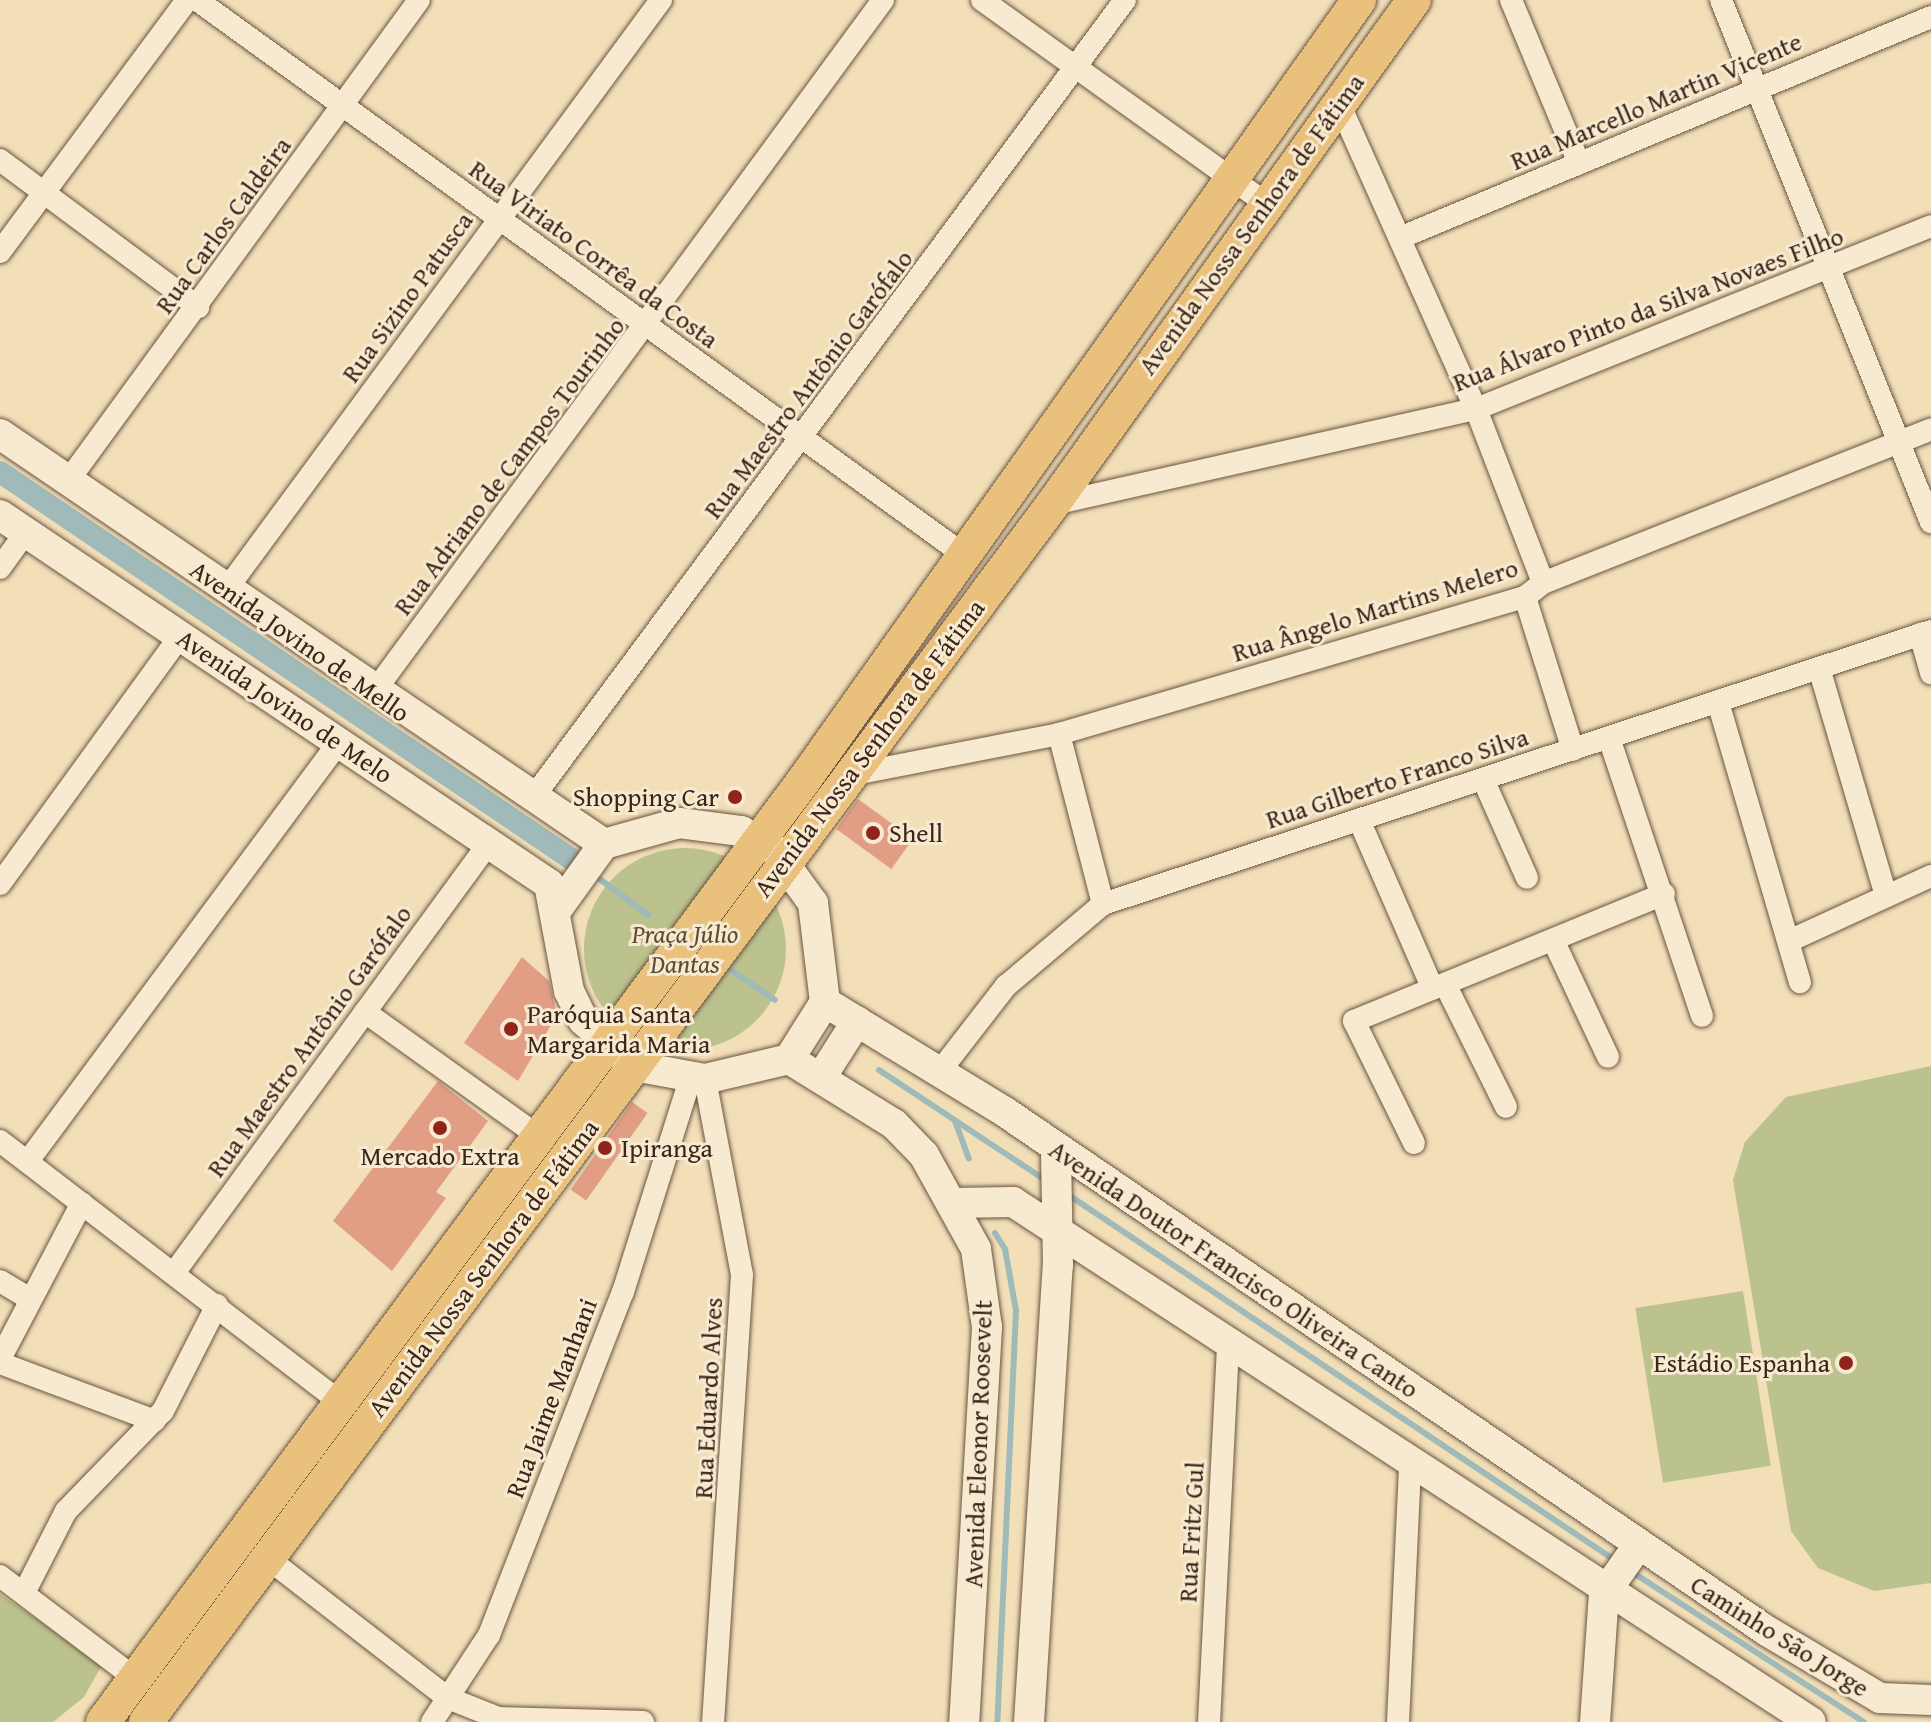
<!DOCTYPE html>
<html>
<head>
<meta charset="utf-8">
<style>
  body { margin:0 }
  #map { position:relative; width:1931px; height:1722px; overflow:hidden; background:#f2dfb8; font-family:"Gentium Book Plus",serif }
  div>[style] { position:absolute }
  .green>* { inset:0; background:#bbc28e; transform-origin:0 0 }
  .round { border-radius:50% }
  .stream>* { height:6px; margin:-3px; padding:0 3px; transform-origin:3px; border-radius:3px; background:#9fbab9 }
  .canal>* { height:22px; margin:-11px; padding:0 11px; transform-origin:11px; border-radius:11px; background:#9fbab9 }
  .building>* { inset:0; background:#e29d85; transform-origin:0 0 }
  .roads { filter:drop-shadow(0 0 2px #6a5441) drop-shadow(0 0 2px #6a5441) }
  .street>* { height:22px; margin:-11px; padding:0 11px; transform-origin:11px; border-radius:11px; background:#f7ead1 }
  .secondary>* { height:30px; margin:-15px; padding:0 15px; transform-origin:15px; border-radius:15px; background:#f7ead1 }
  .primary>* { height:34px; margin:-17px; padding:0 17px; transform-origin:17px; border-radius:17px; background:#e9c07c }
  .dots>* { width:22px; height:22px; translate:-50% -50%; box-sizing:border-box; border:4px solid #f7ead1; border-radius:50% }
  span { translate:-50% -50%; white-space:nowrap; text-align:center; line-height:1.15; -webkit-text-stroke:6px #f7ead1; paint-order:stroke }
  .street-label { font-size:26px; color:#3c2519 }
  .poi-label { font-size:26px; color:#3c2519 }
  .right { translate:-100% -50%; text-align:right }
  .left { translate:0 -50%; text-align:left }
  .park-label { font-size:26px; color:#5c4c36; font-style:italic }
</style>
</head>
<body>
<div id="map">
  <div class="green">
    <i class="round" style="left:584px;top:848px;width:202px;height:202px"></i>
    <i style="clip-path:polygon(1931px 1066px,1931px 1583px,1874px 1591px,1818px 1568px,1791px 1531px,1733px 1180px,1745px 1142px,1786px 1097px)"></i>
    <i style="left:1743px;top:1291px;width:177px;height:109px;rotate:81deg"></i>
    <i style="clip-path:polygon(0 1594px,102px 1665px,84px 1697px,53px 1722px,0 1722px)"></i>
  </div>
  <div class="stream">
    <i style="left:593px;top:874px;width:69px;rotate:36.7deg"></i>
    <i style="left:725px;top:966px;width:60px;rotate:34.2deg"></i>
    <i style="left:879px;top:1070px;width:201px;rotate:33.5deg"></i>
    <i style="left:955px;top:1121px;width:40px;rotate:69.8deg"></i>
    <i style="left:1067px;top:1194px;width:660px;rotate:33.76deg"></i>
    <i style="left:995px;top:1233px;width:19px;rotate:58deg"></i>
    <i style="left:1005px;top:1249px;width:63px;rotate:79.9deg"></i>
    <i style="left:1016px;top:1311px;width:411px;rotate:92.6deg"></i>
    <i style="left:1632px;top:1572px;width:276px;rotate:32.9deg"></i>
  </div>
  <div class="canal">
    <i style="left:0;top:472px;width:704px;rotate:34.12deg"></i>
  </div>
  <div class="building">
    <i style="left:858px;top:799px;width:68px;height:37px;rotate:36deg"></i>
    <i style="clip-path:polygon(522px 957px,549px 981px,557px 1015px,518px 1081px,464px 1043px)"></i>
    <i style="clip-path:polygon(438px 1081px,488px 1121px,436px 1192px,446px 1198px,392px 1271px,333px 1221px)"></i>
    <i style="left:632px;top:1102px;width:19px;height:107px;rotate:35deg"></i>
  </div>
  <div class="roads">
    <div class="street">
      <i style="left:197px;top:0;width:942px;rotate:35.88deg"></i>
      <i style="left:982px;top:0;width:345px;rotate:35.6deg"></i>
      <i style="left:1511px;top:0;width:177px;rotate:67.4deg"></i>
      <i style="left:1721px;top:0;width:563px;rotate:68.09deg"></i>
      <i style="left:1338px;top:101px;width:338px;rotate:65.9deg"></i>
      <i style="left:1476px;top:409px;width:186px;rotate:68.9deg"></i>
      <i style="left:0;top:160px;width:247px;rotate:36.6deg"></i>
      <i style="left:1402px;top:237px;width:573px;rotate:-22.58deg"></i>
      <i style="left:0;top:252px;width:314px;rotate:-53.4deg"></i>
      <i style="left:68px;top:481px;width:595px;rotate:-53.88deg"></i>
      <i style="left:1053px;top:504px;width:434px;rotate:-12.7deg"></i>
      <i style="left:1476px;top:409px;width:490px;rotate:-21.9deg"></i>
      <i style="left:0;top:568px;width:44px;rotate:-54.2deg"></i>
      <i style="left:226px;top:590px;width:733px;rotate:-53.6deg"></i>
      <i style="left:1525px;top:597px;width:160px;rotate:72.6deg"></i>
      <i style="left:1920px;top:634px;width:41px;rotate:74.2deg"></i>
      <i style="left:1819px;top:668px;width:238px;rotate:73.6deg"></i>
      <i style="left:374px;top:692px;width:859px;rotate:-53.66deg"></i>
      <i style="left:1718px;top:702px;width:292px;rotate:73.7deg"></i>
      <i style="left:1059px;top:734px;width:176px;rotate:75.5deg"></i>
      <i style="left:1609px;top:738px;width:293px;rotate:71.5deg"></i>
      <i style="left:849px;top:775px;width:214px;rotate:-11deg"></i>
      <i style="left:1059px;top:734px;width:486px;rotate:-16.4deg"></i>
      <i style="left:1525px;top:597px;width:23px;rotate:-38deg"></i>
      <i style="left:1543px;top:583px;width:417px;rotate:-21.6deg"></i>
      <i style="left:1483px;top:779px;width:108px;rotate:66deg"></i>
      <i style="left:532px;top:799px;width:995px;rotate:-53.42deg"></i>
      <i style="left:1359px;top:820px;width:184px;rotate:66.4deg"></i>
      <i style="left:0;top:884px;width:306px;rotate:-54deg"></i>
      <i style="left:1553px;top:940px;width:129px;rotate:64.8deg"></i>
      <i style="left:1789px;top:941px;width:156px;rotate:-24.6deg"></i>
      <i style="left:1445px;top:984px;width:137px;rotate:63.6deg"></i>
      <i style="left:365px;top:1012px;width:216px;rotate:35.6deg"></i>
      <i style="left:940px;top:1071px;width:108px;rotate:-52.2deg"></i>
      <i style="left:1006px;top:986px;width:127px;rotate:-40.2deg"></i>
      <i style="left:1103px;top:904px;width:872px;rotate:-18.25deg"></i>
      <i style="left:705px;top:1079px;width:199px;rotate:79.3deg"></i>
      <i style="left:742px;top:1275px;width:448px;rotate:93.7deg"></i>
      <i style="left:0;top:1141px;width:432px;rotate:37.5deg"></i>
      <i style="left:1414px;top:1143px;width:136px;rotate:-116.2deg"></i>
      <i style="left:1354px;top:1021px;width:335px;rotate:-22.3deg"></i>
      <i style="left:28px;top:1161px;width:522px;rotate:-53.42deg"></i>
      <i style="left:174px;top:1273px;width:533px;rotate:-53.78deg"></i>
      <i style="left:0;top:1281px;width:35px;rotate:31deg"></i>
      <i style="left:0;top:1359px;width:176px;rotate:-62.3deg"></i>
      <i style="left:0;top:1363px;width:165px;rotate:20.5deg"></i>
      <i style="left:266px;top:1557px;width:230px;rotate:37.8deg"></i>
      <i style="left:448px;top:1698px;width:54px;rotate:21.8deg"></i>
      <i style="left:498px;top:1718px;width:145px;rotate:1.6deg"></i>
      <i style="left:0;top:1576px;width:169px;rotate:37.1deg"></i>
      <i style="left:24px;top:1593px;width:92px;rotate:-62.9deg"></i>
      <i style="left:66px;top:1511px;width:139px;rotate:-45.9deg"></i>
      <i style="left:163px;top:1411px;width:119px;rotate:-63deg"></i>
      <i style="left:432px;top:1722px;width:104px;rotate:-56.8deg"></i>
      <i style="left:489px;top:1635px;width:368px;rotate:-68.7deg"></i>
      <i style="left:623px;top:1292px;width:223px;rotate:-72.5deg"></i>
      <i style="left:1209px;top:1722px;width:377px;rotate:-87.1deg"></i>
      <i style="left:1398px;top:1722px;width:257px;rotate:-87.3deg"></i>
    </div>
    <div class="secondary">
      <i style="left:0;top:434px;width:730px;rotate:34.17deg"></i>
      <i style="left:0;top:515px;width:661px;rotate:33.91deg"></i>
      <i style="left:549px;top:884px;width:109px;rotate:79.4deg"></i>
      <i style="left:569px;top:991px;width:32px;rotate:64deg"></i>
      <i style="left:583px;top:1020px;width:69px;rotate:42deg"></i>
      <i style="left:634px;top:1066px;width:72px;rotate:10.4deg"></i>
      <i style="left:705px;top:1079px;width:86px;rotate:-13.4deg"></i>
      <i style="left:604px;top:844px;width:78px;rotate:-15.6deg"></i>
      <i style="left:679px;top:823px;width:63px;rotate:7.4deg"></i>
      <i style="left:741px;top:831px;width:36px;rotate:28deg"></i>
      <i style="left:773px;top:848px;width:68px;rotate:54deg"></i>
      <i style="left:813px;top:903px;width:100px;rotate:83.1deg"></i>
      <i style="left:558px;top:908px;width:79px;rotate:-54.3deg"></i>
      <i style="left:825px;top:1002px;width:211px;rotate:31.4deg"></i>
      <i style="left:1005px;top:1112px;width:922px;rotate:34.26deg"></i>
      <i style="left:1767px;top:1631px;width:131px;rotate:30.7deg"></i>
      <i style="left:1880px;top:1698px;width:51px;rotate:2.2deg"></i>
      <i style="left:789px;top:1059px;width:123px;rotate:31.8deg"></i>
      <i style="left:894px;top:1124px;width:43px;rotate:45.9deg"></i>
      <i style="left:924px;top:1155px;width:107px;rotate:61deg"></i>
      <i style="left:976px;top:1249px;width:79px;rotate:82deg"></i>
      <i style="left:987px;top:1327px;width:396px;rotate:93.3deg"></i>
      <i style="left:789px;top:1059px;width:67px;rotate:-57.7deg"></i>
      <i style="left:822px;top:1076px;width:65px;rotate:-57.5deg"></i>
      <i style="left:953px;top:1203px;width:60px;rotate:-1deg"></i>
      <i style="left:1013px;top:1202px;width:952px;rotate:33.09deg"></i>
      <i style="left:1604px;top:1594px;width:61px;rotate:-55deg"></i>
      <i style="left:1029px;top:1722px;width:457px;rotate:-86.4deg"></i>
      <i style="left:1058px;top:1266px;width:118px;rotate:-91deg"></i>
      <i style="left:1595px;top:1722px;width:128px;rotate:-86deg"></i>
    </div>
    <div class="primary">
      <i style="left:103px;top:1722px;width:1171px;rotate:-53.34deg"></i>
      <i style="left:802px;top:783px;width:961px;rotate:-54.57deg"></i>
      <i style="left:146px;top:1722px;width:1519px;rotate:-53.33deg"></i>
      <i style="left:1053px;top:504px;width:620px;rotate:-54.39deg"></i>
    </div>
  </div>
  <div class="dots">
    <i style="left:735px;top:797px;background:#8f2418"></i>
    <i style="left:873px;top:833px;background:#8f2418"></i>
    <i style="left:511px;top:1029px;background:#8f2418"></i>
    <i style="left:440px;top:1128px;background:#8f2418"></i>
    <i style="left:605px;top:1148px;background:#8f2418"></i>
    <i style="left:1846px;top:1363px;background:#8f2418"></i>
  </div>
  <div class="street-label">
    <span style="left:1656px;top:101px;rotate:-23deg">Rua Marcello Martin Vicente</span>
    <span style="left:1251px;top:224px;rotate:-54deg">Avenida Nossa Senhora de Fátima</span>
    <span style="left:223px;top:225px;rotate:-54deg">Rua Carlos Caldeira</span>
    <span style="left:594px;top:254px;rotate:36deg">Rua Viriato Corrêa da Costa</span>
    <span style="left:407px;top:297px;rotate:-54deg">Rua Sizino Patusca</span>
    <span style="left:1648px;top:309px;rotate:-21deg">Rua Álvaro Pinto da Silva Novaes Filho</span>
    <span style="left:808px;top:384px;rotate:-53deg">Rua Maestro Antônio Garófalo</span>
    <span style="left:509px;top:466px;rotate:-53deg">Rua Adriano de Campos Tourinho</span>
    <span style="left:1375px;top:610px;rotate:-17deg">Rua Ângelo Martins Melero</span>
    <span style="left:300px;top:641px;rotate:35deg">Avenida Jovino de Mello</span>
    <span style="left:285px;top:706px;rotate:34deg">Avenida Jovino de Melo</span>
    <span style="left:869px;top:748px;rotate:-53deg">Avenida Nossa Senhora de Fátima</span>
    <span style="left:1397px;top:778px;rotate:-18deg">Rua Gilberto Franco Silva</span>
    <span style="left:309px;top:1041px;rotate:-54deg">Rua Maestro Antônio Garófalo</span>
    <span style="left:483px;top:1268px;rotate:-53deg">Avenida Nossa Senhora de Fátima</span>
    <span style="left:1234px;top:1269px;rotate:34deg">Avenida Doutor Francisco Oliveira Canto</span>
    <span style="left:551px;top:1398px;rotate:-69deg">Rua Jaime Manhani</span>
    <span style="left:708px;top:1398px;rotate:-87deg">Rua Eduardo Alves</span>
    <span style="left:978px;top:1444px;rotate:-88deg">Avenida Eleonor Roosevelt</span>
    <span style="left:1191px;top:1532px;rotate:-87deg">Rua Fritz Gul</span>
    <span style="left:1780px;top:1636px;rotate:32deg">Caminho São Jorge</span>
  </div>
  <div class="poi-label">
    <span class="right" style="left:719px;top:797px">Shopping Car</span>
    <span class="left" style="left:889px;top:833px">Shell</span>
    <span class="left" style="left:527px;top:1029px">Paróquia Santa<br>Margarida Maria</span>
    <span class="left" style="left:621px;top:1148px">Ipiranga</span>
    <span style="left:440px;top:1156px">Mercado Extra</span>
    <span class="right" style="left:1830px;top:1363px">Estádio Espanha</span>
  </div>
  <div class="park-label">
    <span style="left:685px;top:949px">Praça Júlio<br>Dantas</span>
  </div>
</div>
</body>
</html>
